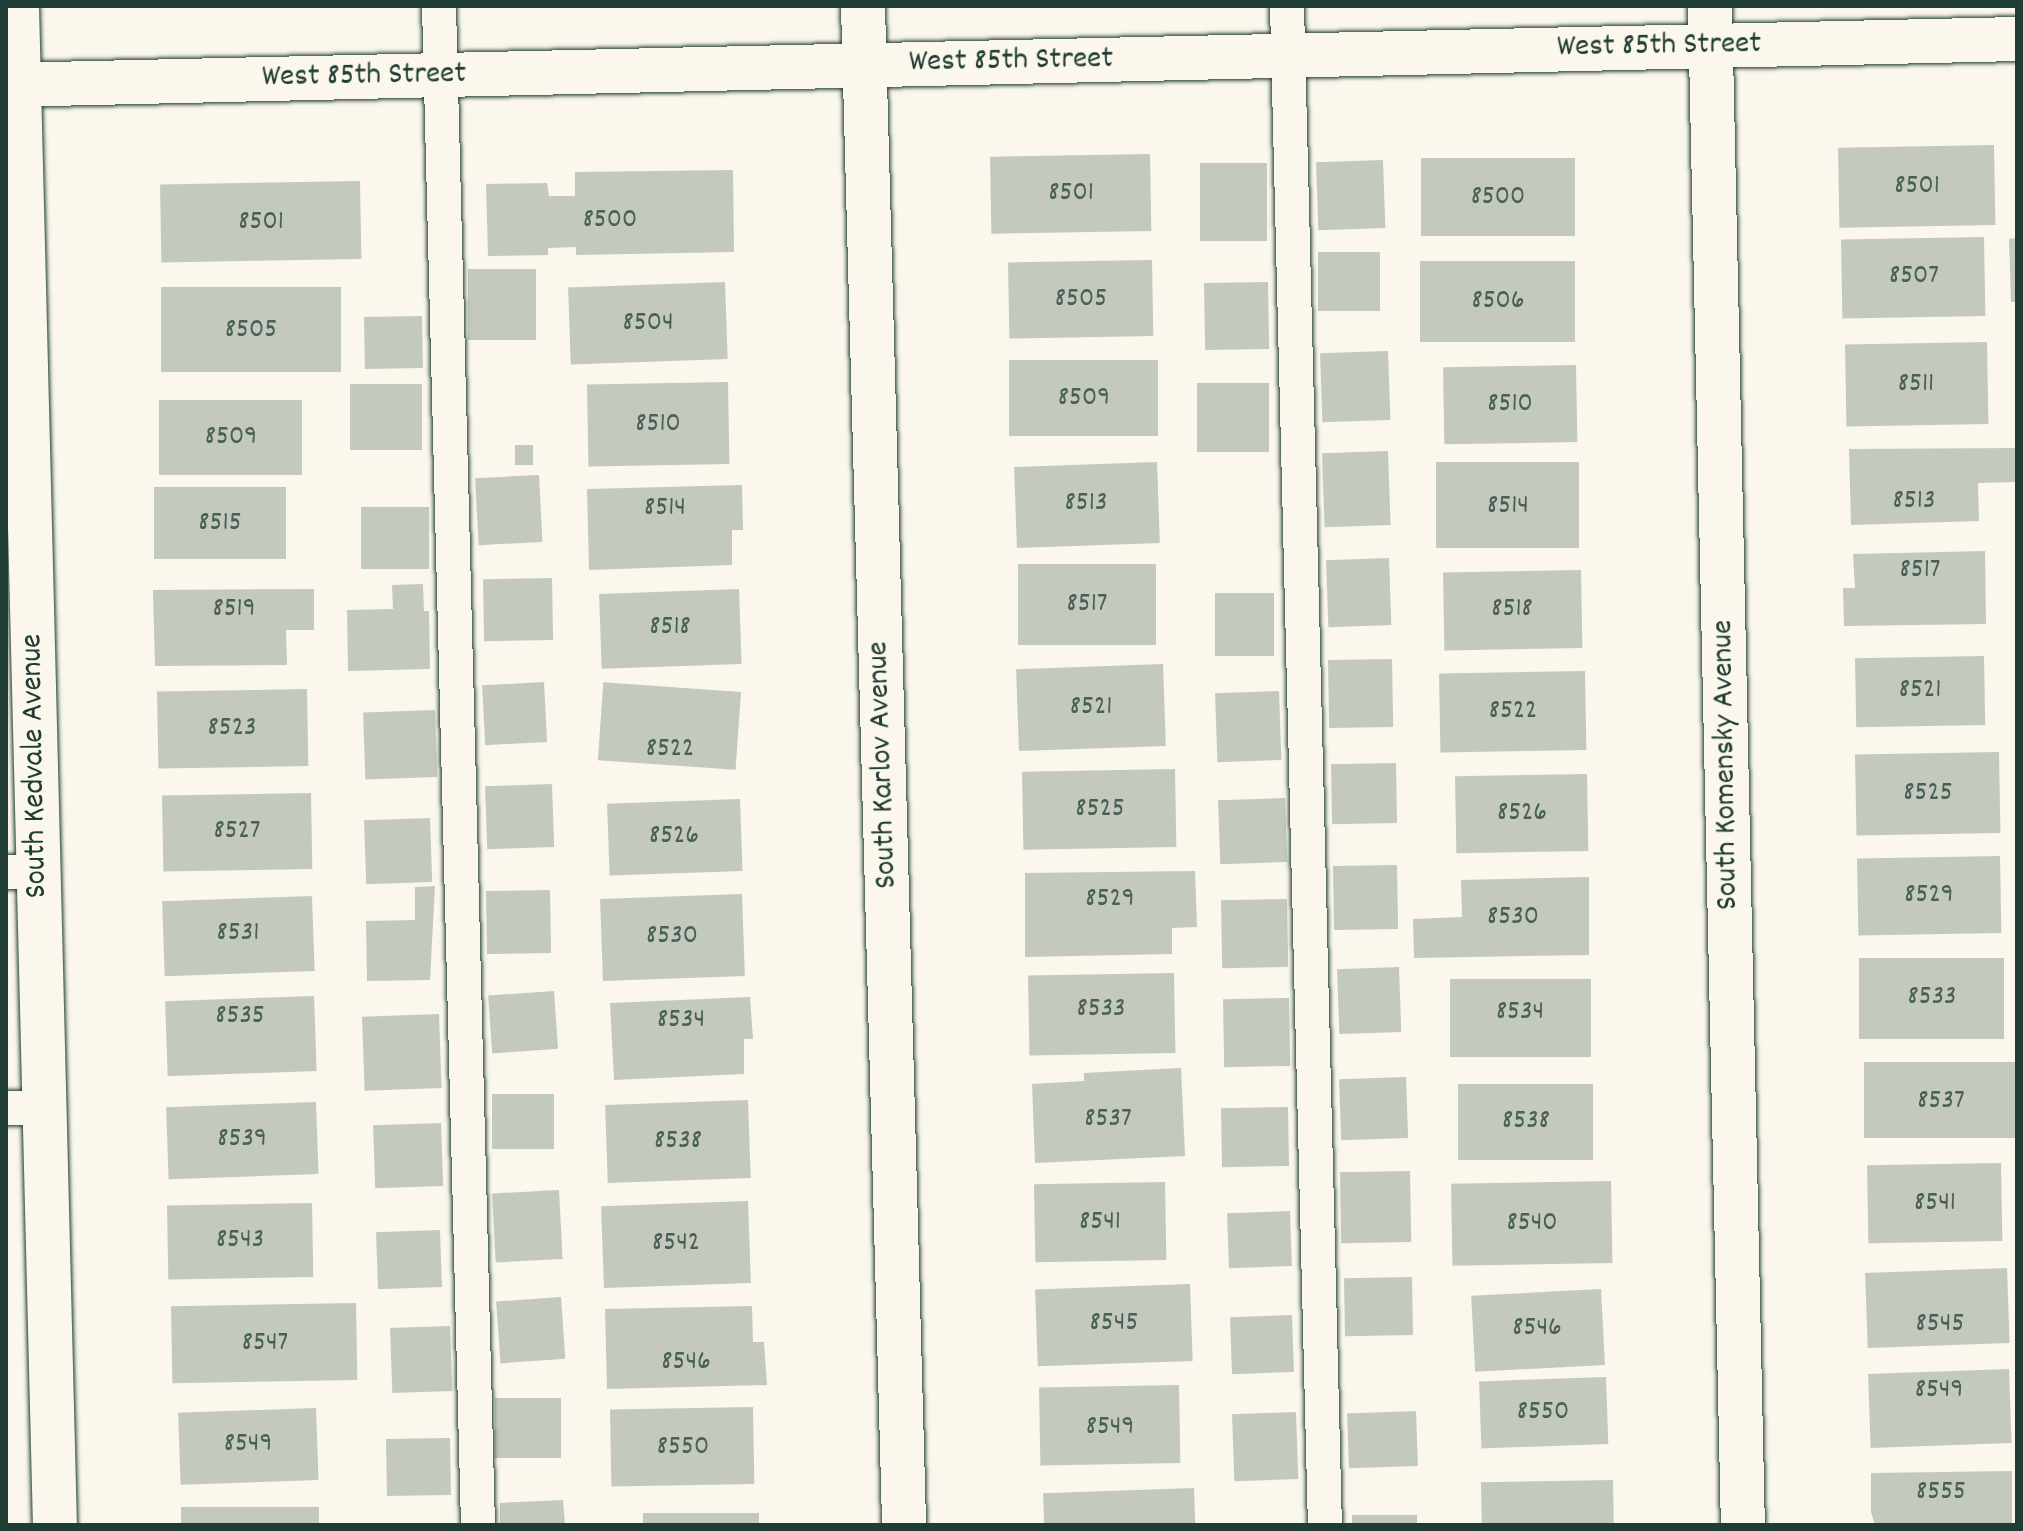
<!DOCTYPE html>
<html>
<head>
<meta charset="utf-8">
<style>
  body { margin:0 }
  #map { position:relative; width:2023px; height:1531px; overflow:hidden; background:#fbf7ec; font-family:Dekko,sans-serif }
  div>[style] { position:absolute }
  .building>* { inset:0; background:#c4c9be; transform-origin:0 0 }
  .roads { filter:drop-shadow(0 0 2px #1f3d34) drop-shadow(0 0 2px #1f3d34) }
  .lane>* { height:34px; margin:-17px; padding:0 17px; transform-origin:17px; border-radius:17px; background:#fbf7ec }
  .street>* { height:44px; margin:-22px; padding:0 22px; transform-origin:22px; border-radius:22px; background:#fbf7ec }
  span { translate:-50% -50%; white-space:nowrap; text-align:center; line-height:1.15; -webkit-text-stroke:8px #fbf7ec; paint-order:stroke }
  .number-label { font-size:28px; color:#486056 }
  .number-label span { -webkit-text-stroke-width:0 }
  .street-label { font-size:32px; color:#1f3d34 }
  .frame { position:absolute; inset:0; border:8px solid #1f3d34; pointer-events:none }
</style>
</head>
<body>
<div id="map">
  <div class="building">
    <i style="left:1994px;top:145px;width:80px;height:156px;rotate:89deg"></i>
    <i style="left:1150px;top:154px;width:77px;height:160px;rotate:89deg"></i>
    <i style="left:1575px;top:158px;width:78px;height:154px;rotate:90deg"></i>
    <i style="left:1383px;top:160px;width:68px;height:67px;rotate:88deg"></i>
    <i style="left:1200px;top:163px;width:67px;height:78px"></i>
    <i style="clip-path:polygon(733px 170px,734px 252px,576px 255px,576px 247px,548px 248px,548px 255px,488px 256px,486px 184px,547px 183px,549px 196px,575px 196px,575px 172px)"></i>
    <i style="left:360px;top:181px;width:78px;height:200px;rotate:89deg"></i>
    <i style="left:1984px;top:237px;width:79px;height:143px;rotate:89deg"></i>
    <i style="clip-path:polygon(2017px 238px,2017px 302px,2011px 302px,2009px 239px)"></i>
    <i style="left:1380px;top:252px;width:59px;height:62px;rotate:90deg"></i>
    <i style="left:1152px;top:260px;width:76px;height:144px;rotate:89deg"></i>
    <i style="left:1575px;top:261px;width:81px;height:155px;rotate:90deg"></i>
    <i style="left:536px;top:269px;width:71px;height:68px;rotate:90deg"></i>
    <i style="left:725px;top:282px;width:77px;height:157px;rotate:88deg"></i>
    <i style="left:1268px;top:282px;width:67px;height:64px;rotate:89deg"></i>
    <i style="left:341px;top:287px;width:85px;height:180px;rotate:90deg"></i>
    <i style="left:422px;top:316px;width:52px;height:58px;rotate:89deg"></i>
    <i style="left:1987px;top:342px;width:82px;height:142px;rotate:89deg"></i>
    <i style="left:1388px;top:351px;width:69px;height:68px;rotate:88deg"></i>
    <i style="left:1158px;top:360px;width:76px;height:149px;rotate:90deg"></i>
    <i style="left:1576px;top:365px;width:77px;height:133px;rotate:89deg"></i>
    <i style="left:728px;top:382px;width:82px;height:141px;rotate:89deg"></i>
    <i style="left:1269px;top:383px;width:69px;height:72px;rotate:90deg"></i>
    <i style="left:422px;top:384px;width:66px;height:72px;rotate:90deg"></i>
    <i style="left:302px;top:400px;width:75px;height:143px;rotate:90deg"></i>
    <i style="left:533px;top:445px;width:20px;height:18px;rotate:90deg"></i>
    <i style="clip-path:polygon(2017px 448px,2017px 482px,1978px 483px,1979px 521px,1851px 525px,1849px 449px)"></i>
    <i style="left:1388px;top:451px;width:74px;height:66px;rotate:88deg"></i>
    <i style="left:1157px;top:462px;width:81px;height:143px;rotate:88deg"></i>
    <i style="left:1579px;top:462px;width:86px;height:143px;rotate:90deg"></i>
    <i style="left:539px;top:475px;width:67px;height:64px;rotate:87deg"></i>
    <i style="clip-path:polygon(742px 485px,743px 530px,732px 530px,732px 565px,589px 570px,587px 489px)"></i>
    <i style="left:286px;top:487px;width:72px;height:132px;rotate:90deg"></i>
    <i style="left:361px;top:507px;width:68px;height:62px"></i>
    <i style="clip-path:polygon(1985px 551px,1986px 624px,1844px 626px,1843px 588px,1855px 588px,1853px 554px)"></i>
    <i style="left:1389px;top:558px;width:67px;height:63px;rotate:88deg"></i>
    <i style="left:1156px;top:564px;width:81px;height:138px;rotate:90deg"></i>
    <i style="left:1581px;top:570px;width:78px;height:138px;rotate:89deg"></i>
    <i style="left:552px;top:578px;width:62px;height:69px;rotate:89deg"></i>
    <i style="clip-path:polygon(423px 584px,424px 611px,429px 611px,430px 669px,348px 671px,347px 610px,393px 609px,392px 585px)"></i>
    <i style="clip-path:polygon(314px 589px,314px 630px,286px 630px,287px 665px,155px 666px,153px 590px)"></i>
    <i style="left:739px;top:589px;width:75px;height:140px;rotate:88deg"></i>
    <i style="left:1274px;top:593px;width:63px;height:59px;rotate:90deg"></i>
    <i style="left:1984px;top:656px;width:69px;height:129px;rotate:89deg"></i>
    <i style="left:1392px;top:659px;width:68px;height:64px;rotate:89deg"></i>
    <i style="left:1163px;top:664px;width:82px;height:147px;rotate:88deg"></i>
    <i style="left:1585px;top:671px;width:79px;height:146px;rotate:89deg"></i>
    <i style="left:544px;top:682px;width:60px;height:62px;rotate:87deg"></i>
    <i style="left:307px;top:689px;width:77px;height:150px;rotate:89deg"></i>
    <i style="left:1279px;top:691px;width:69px;height:64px;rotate:88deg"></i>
    <i style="left:741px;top:692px;width:78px;height:138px;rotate:94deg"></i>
    <i style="left:435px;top:710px;width:67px;height:72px;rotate:88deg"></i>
    <i style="left:1999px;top:752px;width:81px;height:144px;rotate:89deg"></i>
    <i style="left:1396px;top:763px;width:60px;height:65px;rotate:89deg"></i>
    <i style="left:1175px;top:769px;width:78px;height:153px;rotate:89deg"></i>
    <i style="left:1587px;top:774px;width:77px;height:132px;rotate:89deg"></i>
    <i style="left:552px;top:784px;width:63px;height:67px;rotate:88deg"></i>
    <i style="left:311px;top:793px;width:76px;height:149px;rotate:89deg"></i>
    <i style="left:1285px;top:798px;width:64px;height:67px;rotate:88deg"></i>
    <i style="left:740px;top:799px;width:72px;height:133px;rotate:88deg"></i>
    <i style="left:430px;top:818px;width:64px;height:66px;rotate:88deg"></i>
    <i style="left:2000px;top:856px;width:77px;height:143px;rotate:89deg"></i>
    <i style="left:1397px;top:865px;width:64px;height:64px;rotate:89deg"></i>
    <i style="clip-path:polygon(1195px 871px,1197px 927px,1172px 928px,1172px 954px,1025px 957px,1025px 873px)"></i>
    <i style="clip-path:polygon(1589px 877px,1589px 955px,1414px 958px,1413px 919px,1462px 917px,1461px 880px)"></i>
    <i style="clip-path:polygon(435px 886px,430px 980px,367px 981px,366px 921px,415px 920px,415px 887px)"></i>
    <i style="left:550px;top:890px;width:63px;height:64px;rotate:89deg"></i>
    <i style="left:742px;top:894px;width:82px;height:142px;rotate:88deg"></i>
    <i style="left:312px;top:896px;width:75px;height:150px;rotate:88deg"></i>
    <i style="left:1287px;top:899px;width:68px;height:66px;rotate:89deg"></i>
    <i style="left:1859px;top:958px;width:145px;height:81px"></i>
    <i style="left:1399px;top:967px;width:65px;height:62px;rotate:88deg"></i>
    <i style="left:1174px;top:973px;width:80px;height:146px;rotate:89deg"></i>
    <i style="left:1591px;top:979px;width:78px;height:141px;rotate:90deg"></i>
    <i style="left:554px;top:991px;width:58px;height:66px;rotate:86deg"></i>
    <i style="left:314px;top:996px;width:75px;height:149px;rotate:88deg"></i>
    <i style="clip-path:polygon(750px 997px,753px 1039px,744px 1039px,744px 1074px,614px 1080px,610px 1003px)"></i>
    <i style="left:1289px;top:998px;width:68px;height:66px;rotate:89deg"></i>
    <i style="left:439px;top:1014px;width:74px;height:77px;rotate:88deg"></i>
    <i style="left:2017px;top:1062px;width:76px;height:153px;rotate:90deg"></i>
    <i style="clip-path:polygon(1181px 1068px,1185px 1156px,1035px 1163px,1032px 1084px,1084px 1081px,1084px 1073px)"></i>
    <i style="left:1406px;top:1077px;width:61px;height:67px;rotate:88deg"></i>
    <i style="left:1458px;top:1084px;width:135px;height:76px"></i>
    <i style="left:554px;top:1094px;width:55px;height:62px;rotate:90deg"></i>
    <i style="left:748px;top:1100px;width:78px;height:143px;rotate:88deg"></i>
    <i style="left:316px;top:1102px;width:72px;height:150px;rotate:88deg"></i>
    <i style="left:1288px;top:1107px;width:59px;height:67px;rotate:89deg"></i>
    <i style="left:441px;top:1123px;width:63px;height:68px;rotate:88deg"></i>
    <i style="left:2001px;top:1163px;width:78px;height:134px;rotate:89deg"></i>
    <i style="left:1410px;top:1171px;width:71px;height:70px;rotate:89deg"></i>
    <i style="left:1611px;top:1181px;width:82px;height:160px;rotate:89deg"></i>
    <i style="left:1165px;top:1182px;width:78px;height:131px;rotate:89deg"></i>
    <i style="left:559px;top:1190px;width:69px;height:67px;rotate:87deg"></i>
    <i style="left:748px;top:1201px;width:82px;height:147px;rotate:88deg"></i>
    <i style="left:312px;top:1203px;width:74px;height:145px;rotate:89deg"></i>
    <i style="left:1290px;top:1211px;width:55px;height:63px;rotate:88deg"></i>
    <i style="left:440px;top:1230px;width:57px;height:64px;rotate:88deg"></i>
    <i style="left:2007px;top:1268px;width:75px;height:142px;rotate:88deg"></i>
    <i style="left:1412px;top:1277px;width:58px;height:68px;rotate:89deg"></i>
    <i style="left:1190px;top:1284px;width:77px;height:155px;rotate:88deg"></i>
    <i style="left:1601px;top:1289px;width:76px;height:130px;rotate:87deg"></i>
    <i style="left:561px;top:1297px;width:62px;height:65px;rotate:86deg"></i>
    <i style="left:356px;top:1303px;width:77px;height:185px;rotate:89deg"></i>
    <i style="clip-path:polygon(752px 1306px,753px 1342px,764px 1342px,767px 1385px,607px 1389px,605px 1309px)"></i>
    <i style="left:1292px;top:1315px;width:57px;height:62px;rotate:88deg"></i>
    <i style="left:450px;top:1326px;width:65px;height:60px;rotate:88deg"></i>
    <i style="left:2009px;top:1369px;width:74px;height:141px;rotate:88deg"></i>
    <i style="left:1606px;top:1377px;width:67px;height:127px;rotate:88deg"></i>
    <i style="left:1179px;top:1385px;width:78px;height:140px;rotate:89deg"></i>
    <i style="left:495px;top:1398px;width:66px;height:60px"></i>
    <i style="left:753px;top:1407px;width:77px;height:143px;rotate:89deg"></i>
    <i style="left:316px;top:1408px;width:72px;height:138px;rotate:88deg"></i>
    <i style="left:1416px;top:1411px;width:55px;height:69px;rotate:88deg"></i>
    <i style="left:1296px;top:1412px;width:67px;height:64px;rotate:88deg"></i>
    <i style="left:450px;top:1438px;width:57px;height:64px;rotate:89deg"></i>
    <i style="clip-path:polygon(2012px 1471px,2012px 1525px,1875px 1525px,1871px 1512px,1871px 1473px)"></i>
    <i style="left:1613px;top:1480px;width:45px;height:132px;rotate:89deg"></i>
    <i style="left:1194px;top:1488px;width:37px;height:151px;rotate:88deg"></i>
    <i style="clip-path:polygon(563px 1500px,565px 1525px,500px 1525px,500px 1503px)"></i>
    <i style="left:319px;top:1507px;width:18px;height:138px;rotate:90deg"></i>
    <i style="left:759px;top:1513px;width:12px;height:116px;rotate:90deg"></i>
    <i style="left:1417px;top:1515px;width:10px;height:65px;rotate:90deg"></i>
  </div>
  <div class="roads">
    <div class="lane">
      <i style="left:439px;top:6px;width:1520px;rotate:88.53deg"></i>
      <i style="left:1287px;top:6px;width:1519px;rotate:88.57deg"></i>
      <i style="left:6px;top:872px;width:32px"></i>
      <i style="left:6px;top:1108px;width:39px"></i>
    </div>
    <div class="street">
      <i style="left:17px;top:6px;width:1519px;rotate:88.57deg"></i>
      <i style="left:863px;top:6px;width:1520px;rotate:88.45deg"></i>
      <i style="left:1710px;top:6px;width:1519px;rotate:88.76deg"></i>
      <i style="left:6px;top:85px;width:2012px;rotate:-1.31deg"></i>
    </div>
  </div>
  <div class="number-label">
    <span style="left:1917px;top:187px">8501</span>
    <span style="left:1071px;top:194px">8501</span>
    <span style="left:1498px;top:198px">8500</span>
    <span style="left:610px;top:221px">8500</span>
    <span style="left:261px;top:223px">8501</span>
    <span style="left:1914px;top:277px">8507</span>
    <span style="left:1081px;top:300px">8505</span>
    <span style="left:1498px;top:302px">8506</span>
    <span style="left:648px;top:324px">8504</span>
    <span style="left:251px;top:331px">8505</span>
    <span style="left:1916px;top:385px">8511</span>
    <span style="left:1084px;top:399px">8509</span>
    <span style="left:1510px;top:405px">8510</span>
    <span style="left:658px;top:425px">8510</span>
    <span style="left:231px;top:438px">8509</span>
    <span style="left:1914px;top:502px">8513</span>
    <span style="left:1086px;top:504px">8513</span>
    <span style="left:1508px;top:507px">8514</span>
    <span style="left:665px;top:509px">8514</span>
    <span style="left:220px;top:524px">8515</span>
    <span style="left:1920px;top:571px">8517</span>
    <span style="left:1087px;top:605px">8517</span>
    <span style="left:234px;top:610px">8519</span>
    <span style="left:1512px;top:610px">8518</span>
    <span style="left:670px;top:628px">8518</span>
    <span style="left:1920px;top:691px">8521</span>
    <span style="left:1091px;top:708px">8521</span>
    <span style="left:1513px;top:712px">8522</span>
    <span style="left:232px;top:729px">8523</span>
    <span style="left:670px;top:750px">8522</span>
    <span style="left:1928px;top:794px">8525</span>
    <span style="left:1100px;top:810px">8525</span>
    <span style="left:1522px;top:814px">8526</span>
    <span style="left:237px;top:832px">8527</span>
    <span style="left:674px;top:837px">8526</span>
    <span style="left:1929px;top:896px">8529</span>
    <span style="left:1110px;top:900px">8529</span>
    <span style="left:1513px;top:918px">8530</span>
    <span style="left:238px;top:934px">8531</span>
    <span style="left:672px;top:937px">8530</span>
    <span style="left:1932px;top:998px">8533</span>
    <span style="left:1101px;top:1010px">8533</span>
    <span style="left:1520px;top:1013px">8534</span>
    <span style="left:240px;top:1017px">8535</span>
    <span style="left:681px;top:1021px">8534</span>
    <span style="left:1941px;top:1102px">8537</span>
    <span style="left:1108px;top:1120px">8537</span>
    <span style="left:1526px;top:1122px">8538</span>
    <span style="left:242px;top:1140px">8539</span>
    <span style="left:678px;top:1142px">8538</span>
    <span style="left:1935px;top:1204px">8541</span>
    <span style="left:1100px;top:1223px">8541</span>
    <span style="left:1532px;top:1224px">8540</span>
    <span style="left:240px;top:1241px">8543</span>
    <span style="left:676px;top:1244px">8542</span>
    <span style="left:1114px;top:1324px">8545</span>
    <span style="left:1940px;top:1325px">8545</span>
    <span style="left:1537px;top:1329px">8546</span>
    <span style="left:265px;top:1344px">8547</span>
    <span style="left:686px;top:1363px">8546</span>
    <span style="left:1939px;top:1391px">8549</span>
    <span style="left:1543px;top:1413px">8550</span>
    <span style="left:1110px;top:1428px">8549</span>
    <span style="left:248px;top:1445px">8549</span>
    <span style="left:683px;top:1448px">8550</span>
    <span style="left:1941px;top:1493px">8555</span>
  </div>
  <div class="street-label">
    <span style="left:1659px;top:47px;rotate:-1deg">West 85th Street</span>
    <span style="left:1011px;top:62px;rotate:-1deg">West 85th Street</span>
    <span style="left:364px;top:77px;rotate:-1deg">West 85th Street</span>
    <span style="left:884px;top:765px;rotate:-92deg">South Karlov Avenue</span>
    <span style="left:1727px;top:765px;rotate:-91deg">South Komensky Avenue</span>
    <span style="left:36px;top:766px;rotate:-91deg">South Kedvale Avenue</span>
  </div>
  <div class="frame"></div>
</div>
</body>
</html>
